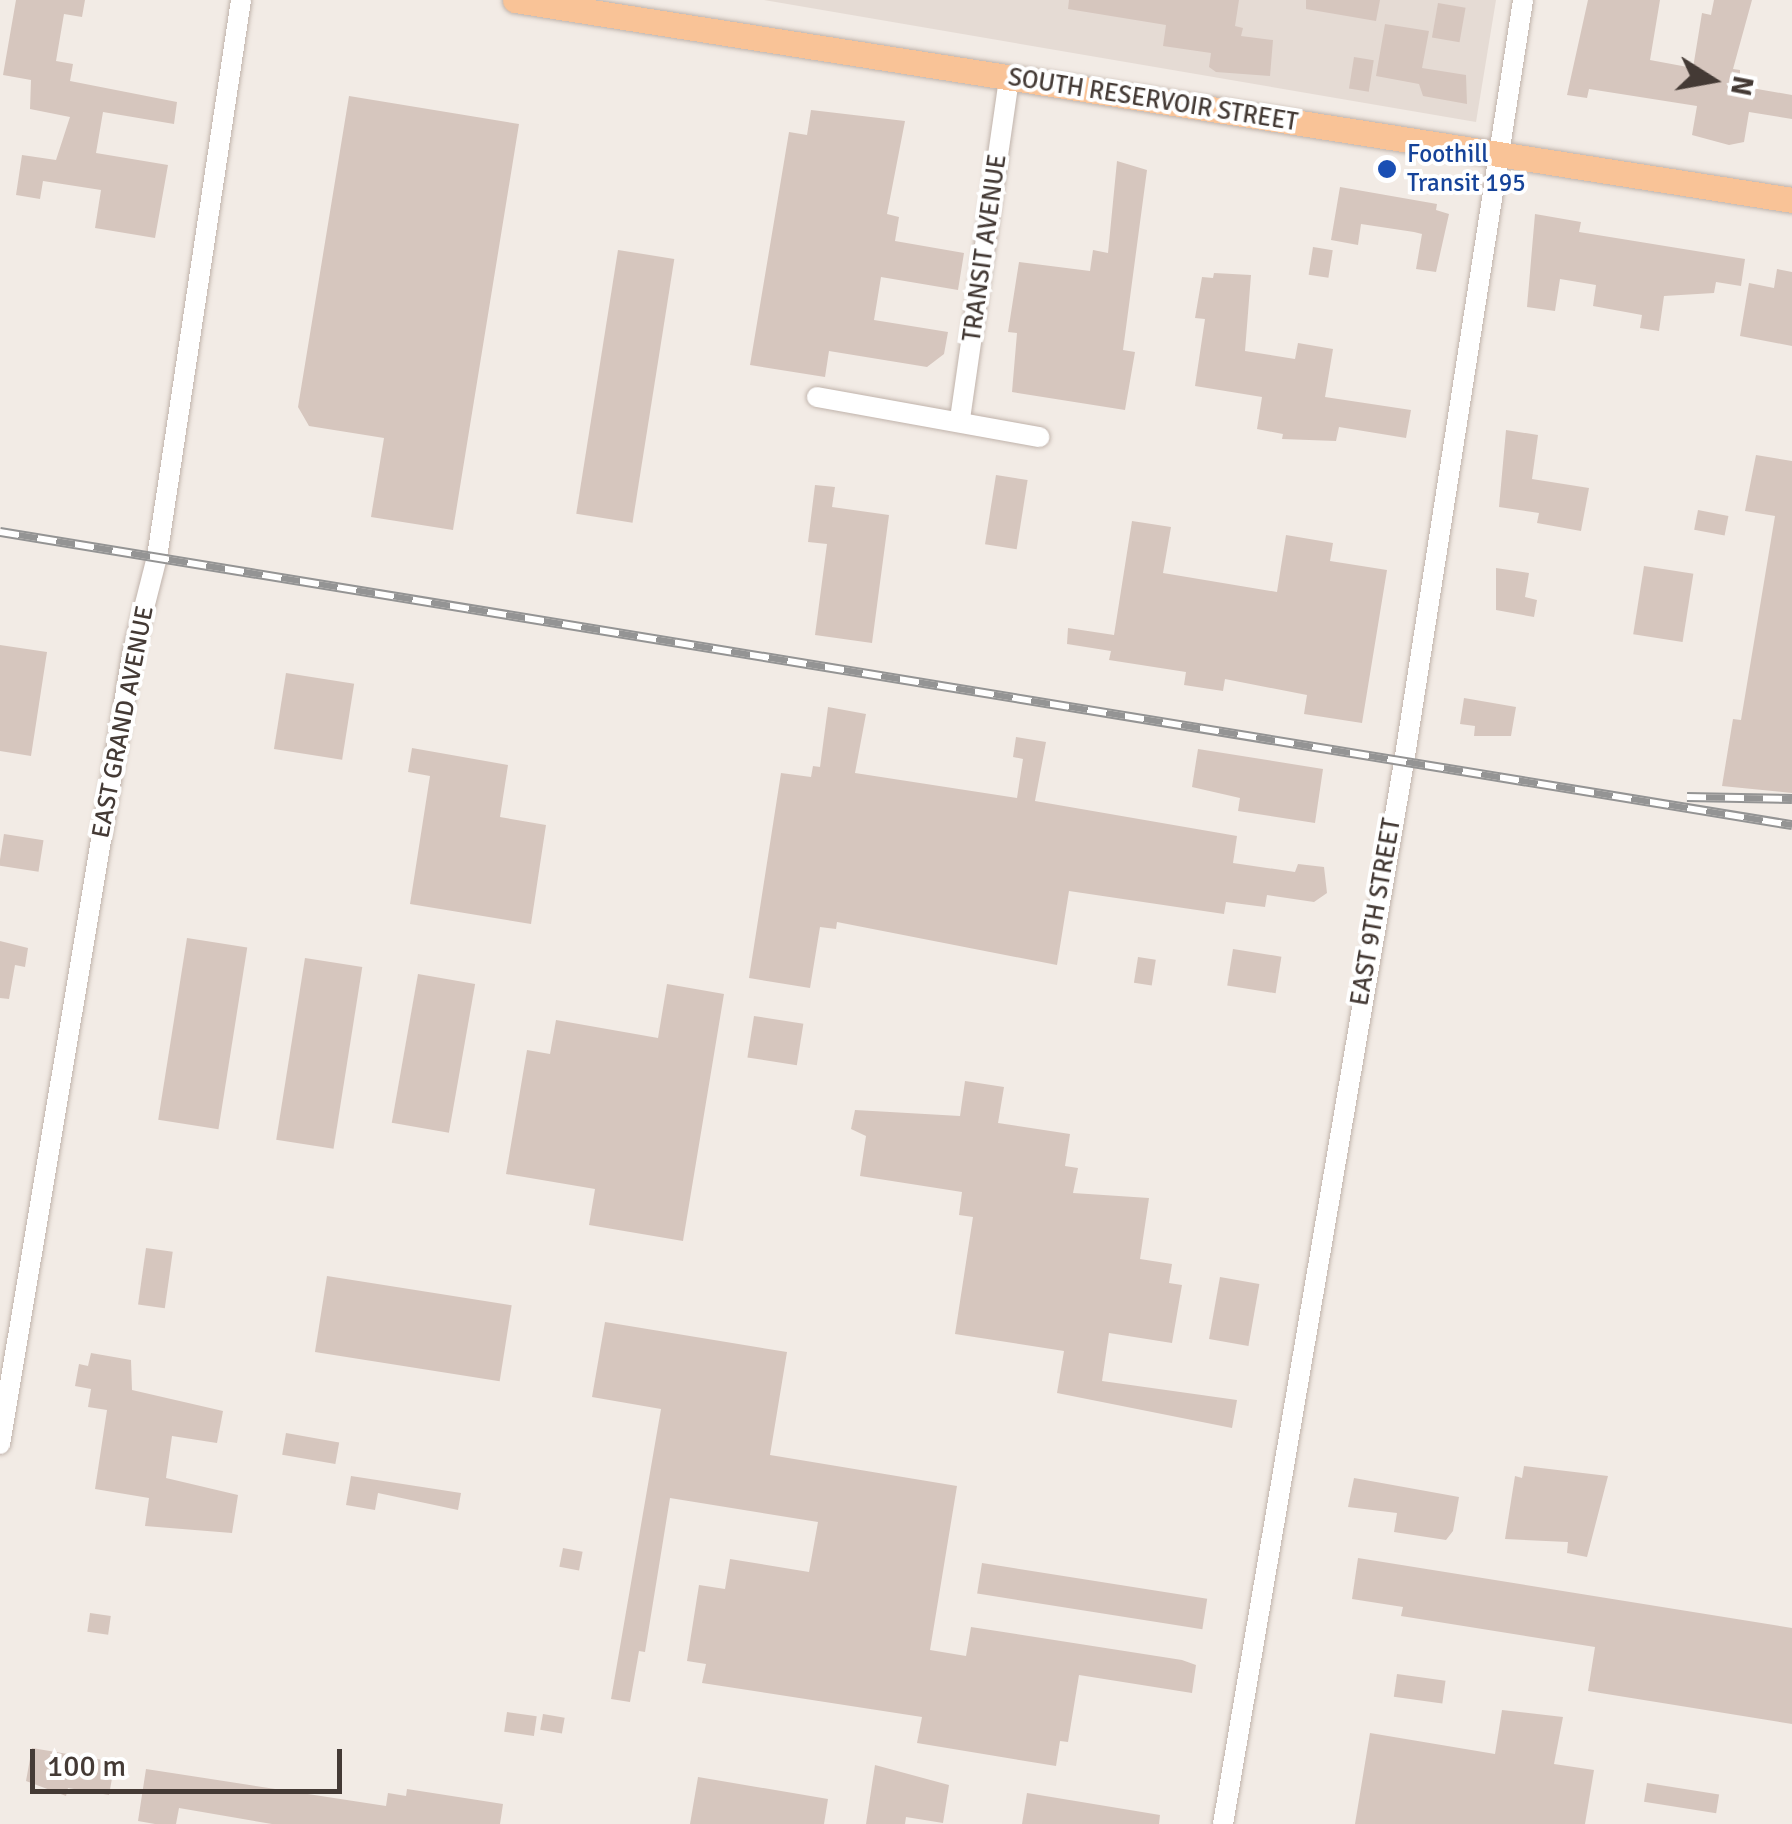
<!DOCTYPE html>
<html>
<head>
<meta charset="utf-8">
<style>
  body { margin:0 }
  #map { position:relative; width:1792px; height:1824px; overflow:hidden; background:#f2ebe5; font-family:Signika,sans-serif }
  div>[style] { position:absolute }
  .residential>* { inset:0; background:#e5dbd4 }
  .building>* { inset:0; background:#d6c6be; transform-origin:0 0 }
  .roads { filter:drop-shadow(0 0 2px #c0b3ab) drop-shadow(0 0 2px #c0b3ab) }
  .minor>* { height:20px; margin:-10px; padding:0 10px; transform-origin:10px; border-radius:10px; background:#fff }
  .major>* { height:25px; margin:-12.5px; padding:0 12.5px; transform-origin:12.5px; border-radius:12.5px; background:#f9c397 }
  .rail>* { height:10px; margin-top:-5px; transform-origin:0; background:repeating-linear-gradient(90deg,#fff 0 19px,#949494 0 38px); box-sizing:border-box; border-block:2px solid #949494 }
  .dots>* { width:28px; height:28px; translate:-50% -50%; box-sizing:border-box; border:5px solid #fff; border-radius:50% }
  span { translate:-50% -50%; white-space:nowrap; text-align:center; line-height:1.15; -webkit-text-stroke:8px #fff; paint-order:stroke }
  .street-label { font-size:25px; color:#443a35 }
  .transit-label { font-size:25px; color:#164399 }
  .left { translate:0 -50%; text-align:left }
  .north { position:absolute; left:1662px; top:30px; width:100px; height:100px; -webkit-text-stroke:8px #fff; paint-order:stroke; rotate:101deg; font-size:28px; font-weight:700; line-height:40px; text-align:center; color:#443a35 }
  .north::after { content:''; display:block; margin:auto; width:35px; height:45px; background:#443a35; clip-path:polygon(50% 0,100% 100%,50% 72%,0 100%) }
  .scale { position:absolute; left:30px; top:1749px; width:312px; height:45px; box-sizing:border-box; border:5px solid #443a35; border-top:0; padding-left:12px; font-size:30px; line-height:35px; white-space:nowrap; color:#443a35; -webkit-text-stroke:8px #fff; paint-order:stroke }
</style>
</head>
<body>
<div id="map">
  <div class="residential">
    <i style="clip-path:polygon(764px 0,1496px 0,1476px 122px)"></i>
  </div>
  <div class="building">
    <i style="clip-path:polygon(16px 0,85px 0,82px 17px,64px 14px,56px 61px,73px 64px,70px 81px,177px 102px,174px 124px,103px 112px,96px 153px,168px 165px,155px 238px,95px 228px,101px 190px,43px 181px,40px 199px,16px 195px,22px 155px,56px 160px,70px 117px,30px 109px,31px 80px,3px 75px)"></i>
    <i style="clip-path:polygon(1069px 0,1239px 0,1235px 26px,1243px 28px,1241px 36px,1273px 40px,1270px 76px,1216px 72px,1209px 67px,1211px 53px,1163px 46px,1166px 25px,1068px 9px)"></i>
    <i style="clip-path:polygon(1306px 0,1380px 0,1376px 21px,1306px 9px)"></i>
    <i style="clip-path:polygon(1588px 0,1660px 0,1650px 60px,1693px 68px,1702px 13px,1711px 15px,1714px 0,1752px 0,1733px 69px,1740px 70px,1740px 86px,1792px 95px,1792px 119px,1749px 112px,1744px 142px,1729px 145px,1692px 135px,1697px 106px,1589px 89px,1587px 98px,1567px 95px)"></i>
    <i style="left:1438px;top:3px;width:28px;height:35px;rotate:10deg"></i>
    <i style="clip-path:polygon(1385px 24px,1429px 31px,1422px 68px,1466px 75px,1467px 104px,1423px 96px,1419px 84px,1376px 76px)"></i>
    <i style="left:1354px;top:57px;width:20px;height:32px;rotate:9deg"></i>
    <i style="clip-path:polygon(349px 96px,519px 124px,453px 530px,371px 517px,384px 438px,309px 426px,298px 407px)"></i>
    <i style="clip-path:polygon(811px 110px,905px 121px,887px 214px,899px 217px,895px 241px,964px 253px,958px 290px,881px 277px,874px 320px,948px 332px,944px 354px,927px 367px,829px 351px,825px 377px,750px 365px,789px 132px,807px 135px)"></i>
    <i style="clip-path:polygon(1117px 161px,1147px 170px,1123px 350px,1135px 352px,1125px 410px,1012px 392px,1017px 333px,1008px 332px,1019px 262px,1090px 271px,1093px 250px,1108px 253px)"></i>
    <i style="clip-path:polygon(1340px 187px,1437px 204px,1436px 210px,1449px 214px,1436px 272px,1416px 269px,1422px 234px,1414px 232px,1361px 224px,1358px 245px,1331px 240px)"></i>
    <i style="clip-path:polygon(1535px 214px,1581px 222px,1579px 232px,1745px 259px,1741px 286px,1716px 282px,1714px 293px,1664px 296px,1659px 331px,1640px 328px,1642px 315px,1593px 306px,1596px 285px,1560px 279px,1555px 311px,1527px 307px)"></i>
    <i style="left:1313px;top:247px;width:20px;height:28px;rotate:9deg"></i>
    <i style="left:618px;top:250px;width:57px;height:267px;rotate:9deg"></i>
    <i style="clip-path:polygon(1777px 269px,1792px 272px,1792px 346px,1740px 336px,1749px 283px,1774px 288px)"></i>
    <i style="clip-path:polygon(1214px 273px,1251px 275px,1245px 351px,1295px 359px,1298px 343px,1333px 349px,1325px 397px,1411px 410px,1406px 438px,1339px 427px,1336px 441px,1282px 439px,1283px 434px,1257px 429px,1262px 397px,1195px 386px,1205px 319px,1195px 318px,1202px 277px,1213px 278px)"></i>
    <i style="clip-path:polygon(1506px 430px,1538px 435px,1532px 479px,1589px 488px,1581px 531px,1537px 523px,1539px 513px,1499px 507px)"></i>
    <i style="clip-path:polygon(1756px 455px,1792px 461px,1792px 793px,1722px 786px,1733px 719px,1741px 720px,1775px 516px,1745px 511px)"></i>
    <i style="left:996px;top:475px;width:32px;height:70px;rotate:9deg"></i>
    <i style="clip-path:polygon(815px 485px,835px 487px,832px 507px,889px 515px,872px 643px,815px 635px,827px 544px,808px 542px)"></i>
    <i style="left:1698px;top:510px;width:31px;height:20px;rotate:11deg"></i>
    <i style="clip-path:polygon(1132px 521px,1171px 527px,1163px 573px,1277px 592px,1286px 535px,1333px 543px,1330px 561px,1387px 570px,1362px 723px,1304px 714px,1307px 695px,1225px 679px,1223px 691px,1184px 685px,1186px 672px,1109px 660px,1111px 651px,1067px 644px,1068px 628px,1114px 635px)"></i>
    <i style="left:1644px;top:566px;width:50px;height:69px;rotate:9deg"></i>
    <i style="clip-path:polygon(1496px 568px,1529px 573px,1525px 597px,1537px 600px,1534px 617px,1496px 610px)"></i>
    <i style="clip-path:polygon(0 645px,47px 652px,31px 756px,0 751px)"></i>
    <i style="left:286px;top:673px;width:69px;height:77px;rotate:9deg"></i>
    <i style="clip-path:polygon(1464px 698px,1516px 707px,1511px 736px,1474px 736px,1475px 726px,1460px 724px)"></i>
    <i style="clip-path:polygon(828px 707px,866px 714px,855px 773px,1017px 798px,1023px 759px,1013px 757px,1016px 737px,1046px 742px,1035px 801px,1237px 836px,1233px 863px,1295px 872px,1298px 864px,1324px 867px,1327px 893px,1314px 902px,1267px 895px,1265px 907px,1226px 902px,1224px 914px,1069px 891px,1057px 965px,837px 922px,836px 929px,820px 927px,810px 988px,749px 978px,781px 773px,811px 777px,813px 766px,820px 767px)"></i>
    <i style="clip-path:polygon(412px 748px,508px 765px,500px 817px,546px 825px,531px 924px,410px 904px,430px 776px,408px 772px)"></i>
    <i style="clip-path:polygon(1198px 749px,1323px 769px,1315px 823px,1238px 811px,1240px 798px,1192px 787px)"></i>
    <i style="left:4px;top:834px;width:40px;height:32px;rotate:9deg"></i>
    <i style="left:187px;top:938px;width:61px;height:184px;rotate:9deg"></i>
    <i style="clip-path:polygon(0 941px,28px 948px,25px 967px,15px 965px,9px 999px,0 998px)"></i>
    <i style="left:1233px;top:949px;width:49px;height:37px;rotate:9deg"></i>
    <i style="left:1138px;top:957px;width:18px;height:26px;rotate:9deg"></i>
    <i style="left:305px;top:958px;width:58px;height:184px;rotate:9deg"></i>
    <i style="left:418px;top:974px;width:58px;height:151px;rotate:10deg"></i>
    <i style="clip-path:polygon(667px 984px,724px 994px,683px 1241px,589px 1225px,595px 1189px,506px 1174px,527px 1050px,550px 1054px,556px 1020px,658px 1038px)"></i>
    <i style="left:754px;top:1016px;width:50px;height:42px;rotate:9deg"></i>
    <i style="clip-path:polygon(965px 1081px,1004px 1087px,998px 1123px,1070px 1134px,1065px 1166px,1078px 1168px,1073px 1193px,1149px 1198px,1140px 1259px,1172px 1264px,1169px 1283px,1182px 1285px,1172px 1343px,1109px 1333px,1102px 1381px,1237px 1400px,1232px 1428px,1057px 1393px,1064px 1351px,955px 1334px,973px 1217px,959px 1215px,962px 1192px,860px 1176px,866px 1136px,851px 1129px,855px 1110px,960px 1116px)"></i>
    <i style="left:146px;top:1248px;width:27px;height:57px;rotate:8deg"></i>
    <i style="left:327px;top:1276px;width:187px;height:77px;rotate:9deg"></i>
    <i style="left:1220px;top:1277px;width:40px;height:63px;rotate:10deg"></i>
    <i style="clip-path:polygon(605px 1322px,787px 1352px,770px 1455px,957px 1486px,930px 1650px,966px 1656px,971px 1627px,1182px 1660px,1196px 1665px,1192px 1693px,1079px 1675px,1068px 1742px,1060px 1741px,1056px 1766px,917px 1743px,922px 1717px,702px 1683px,706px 1664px,687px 1661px,699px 1585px,725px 1589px,730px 1559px,809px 1572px,818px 1522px,670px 1498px,645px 1652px,639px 1651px,630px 1702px,611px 1699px,661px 1409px,592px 1397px)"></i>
    <i style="clip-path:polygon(91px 1353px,131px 1360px,132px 1390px,223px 1411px,217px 1443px,172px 1436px,166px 1478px,238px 1495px,232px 1533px,145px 1526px,149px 1498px,95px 1489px,107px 1410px,88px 1407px,91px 1389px,75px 1386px,79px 1364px,88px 1366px)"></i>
    <i style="left:286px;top:1433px;width:54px;height:22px;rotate:10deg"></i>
    <i style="clip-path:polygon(1524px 1466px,1608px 1476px,1587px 1557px,1567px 1553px,1568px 1542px,1505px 1539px,1515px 1476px,1522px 1478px)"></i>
    <i style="clip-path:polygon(351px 1476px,461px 1493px,458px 1510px,378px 1493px,375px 1510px,346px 1505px)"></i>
    <i style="clip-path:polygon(1354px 1478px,1459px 1497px,1453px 1531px,1446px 1540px,1394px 1532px,1397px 1513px,1348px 1507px)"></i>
    <i style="left:563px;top:1548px;width:20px;height:19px;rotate:11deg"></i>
    <i style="clip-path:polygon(1358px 1558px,1792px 1628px,1792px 1724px,1588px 1691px,1595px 1647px,1401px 1616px,1403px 1607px,1352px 1599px)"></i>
    <i style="left:982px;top:1563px;width:228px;height:31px;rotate:9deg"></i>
    <i style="left:90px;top:1613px;width:21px;height:19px;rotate:8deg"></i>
    <i style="left:1397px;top:1674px;width:49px;height:23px;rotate:8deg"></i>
    <i style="clip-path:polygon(1502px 1710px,1563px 1717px,1554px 1764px,1594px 1770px,1585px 1824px,1355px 1824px,1370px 1733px,1495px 1754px)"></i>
    <i style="left:507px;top:1712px;width:30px;height:20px;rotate:8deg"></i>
    <i style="left:543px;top:1714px;width:22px;height:16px;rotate:10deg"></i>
    <i style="clip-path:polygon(32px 1748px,115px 1762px,109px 1795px,68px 1788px,66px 1796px,26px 1781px)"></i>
    <i style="clip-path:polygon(875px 1765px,949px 1785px,943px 1823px,906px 1817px,905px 1824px,866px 1824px)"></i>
    <i style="clip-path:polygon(146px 1769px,386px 1806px,388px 1793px,406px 1796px,407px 1789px,503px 1804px,500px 1824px,272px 1824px,179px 1808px,176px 1824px,155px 1824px,138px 1821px)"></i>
    <i style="clip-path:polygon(698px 1777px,828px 1799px,824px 1824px,690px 1824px)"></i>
    <i style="left:1647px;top:1783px;width:73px;height:19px;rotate:9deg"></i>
    <i style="clip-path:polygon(1027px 1793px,1160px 1815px,1159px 1824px,1022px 1824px)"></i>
  </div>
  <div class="roads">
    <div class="minor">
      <i style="left:817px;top:397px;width:226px;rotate:10.2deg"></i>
      <i style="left:960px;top:419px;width:345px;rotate:-81.8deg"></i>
      <i style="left:0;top:1444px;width:800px;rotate:-80.5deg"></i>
      <i style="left:132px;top:655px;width:101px;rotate:-75.7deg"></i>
      <i style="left:157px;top:557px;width:563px;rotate:-81.42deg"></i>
      <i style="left:1223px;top:1824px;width:1077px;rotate:-80.33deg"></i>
      <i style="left:1404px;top:762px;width:771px;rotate:-81.12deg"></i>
    </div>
    <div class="major">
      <i style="left:515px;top:0;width:1293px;rotate:8.9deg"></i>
    </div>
  </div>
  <div class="rail">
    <i style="left:0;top:532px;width:1816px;rotate:9.29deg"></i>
    <i style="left:1687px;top:797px;width:105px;rotate:1.1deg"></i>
  </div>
  <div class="dots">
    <i style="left:1387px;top:169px;background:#1a4fb4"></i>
  </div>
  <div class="street-label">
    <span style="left:1153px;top:100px;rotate:9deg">SOUTH RESERVOIR STREET</span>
    <span style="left:985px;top:248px;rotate:-82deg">TRANSIT AVENUE</span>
    <span style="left:123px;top:722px;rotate:-79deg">EAST GRAND AVENUE</span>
    <span style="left:1376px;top:912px;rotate:-80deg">EAST 9TH STREET</span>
  </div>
  <div class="transit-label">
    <span class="left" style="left:1407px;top:169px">Foothill<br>Transit 195</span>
  </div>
  <div class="north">N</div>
  <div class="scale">100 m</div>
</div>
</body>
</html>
